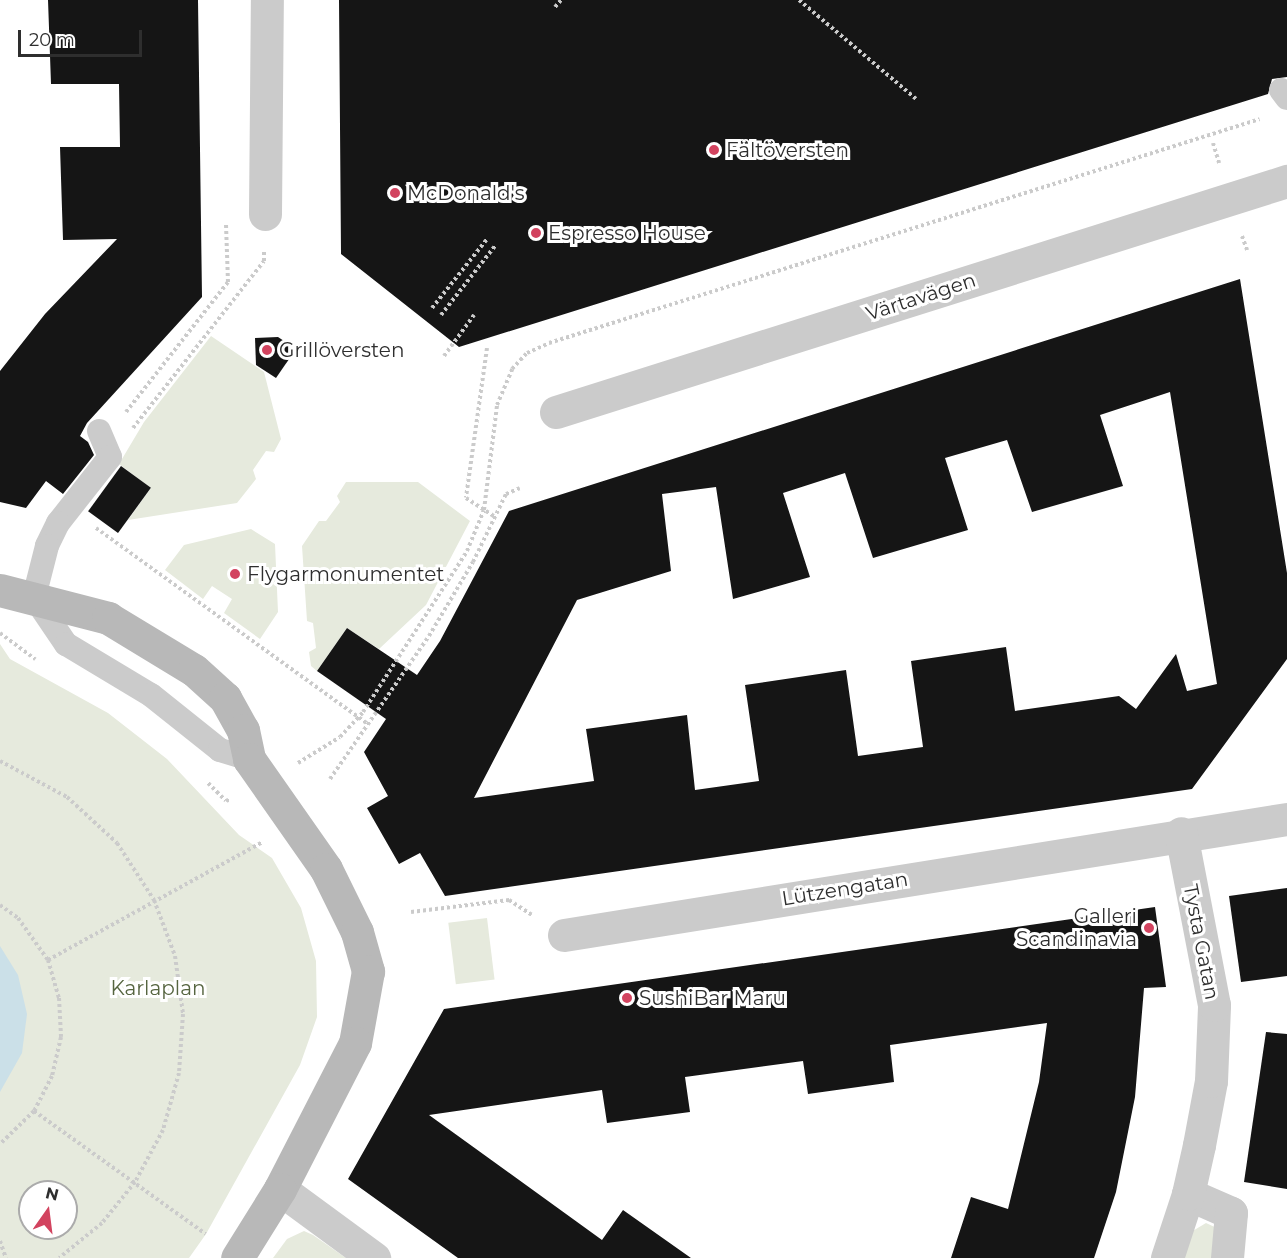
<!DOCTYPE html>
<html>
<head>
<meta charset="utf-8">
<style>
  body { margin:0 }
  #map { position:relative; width:1287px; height:1258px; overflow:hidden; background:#fff; font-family:Montserrat,sans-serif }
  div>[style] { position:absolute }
  .green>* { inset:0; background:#e6eadd; transform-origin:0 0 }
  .water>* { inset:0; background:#cbe0e8 }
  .building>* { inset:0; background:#151515; transform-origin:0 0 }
  .path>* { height:4px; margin-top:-2px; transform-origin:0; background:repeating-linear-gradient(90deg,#cbcbcb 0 3px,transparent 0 6px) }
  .lane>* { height:24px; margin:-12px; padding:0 12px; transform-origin:12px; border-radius:12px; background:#cbcbcb }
  .street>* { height:33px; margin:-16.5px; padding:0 16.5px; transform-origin:16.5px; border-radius:16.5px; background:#cbcbcb }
  .secondary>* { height:33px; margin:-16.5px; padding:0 16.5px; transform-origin:16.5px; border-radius:16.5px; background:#b8b8b8 }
  .dots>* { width:16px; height:16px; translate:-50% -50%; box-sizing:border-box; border:3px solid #fff; border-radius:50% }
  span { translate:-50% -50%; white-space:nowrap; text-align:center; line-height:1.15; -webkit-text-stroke:6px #fff; paint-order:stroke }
  .poi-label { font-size:20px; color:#2e2e2e }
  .left { translate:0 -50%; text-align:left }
  .right { translate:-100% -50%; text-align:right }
  .street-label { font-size:20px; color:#2e2e2e }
  .park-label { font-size:20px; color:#566540 }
  .north { position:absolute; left:18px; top:1180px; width:60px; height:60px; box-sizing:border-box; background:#fff; border:2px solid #ababab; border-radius:50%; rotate:14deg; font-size:16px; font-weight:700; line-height:24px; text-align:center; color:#2e2e2e }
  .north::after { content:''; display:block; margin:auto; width:21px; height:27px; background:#d2435f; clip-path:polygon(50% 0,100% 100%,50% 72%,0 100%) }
  .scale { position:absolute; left:18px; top:30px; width:124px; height:27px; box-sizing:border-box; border:3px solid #2e2e2e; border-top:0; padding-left:8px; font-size:18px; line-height:21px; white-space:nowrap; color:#2e2e2e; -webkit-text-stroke:4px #fff; paint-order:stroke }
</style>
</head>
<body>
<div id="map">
  <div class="green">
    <i style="clip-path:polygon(211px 336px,264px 372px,281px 439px,274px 452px,266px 451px,253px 470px,256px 479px,237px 503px,128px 520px,151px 488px,119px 464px,144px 422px)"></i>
    <i style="clip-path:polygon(346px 482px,418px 482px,470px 521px,426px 605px,379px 649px,347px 628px,317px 671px,311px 666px,309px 652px,316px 648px,313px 623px,307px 621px,302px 546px,319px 521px,326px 521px,340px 502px,337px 496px)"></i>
    <i style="clip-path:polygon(251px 529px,275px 544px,278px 612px,260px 639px,224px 613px,232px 599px,212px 586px,203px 599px,165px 570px,184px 545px)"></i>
    <i style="clip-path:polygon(evenodd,0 644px,10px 659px,108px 713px,167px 759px,239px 835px,272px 858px,301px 908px,316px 961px,317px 1017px,300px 1065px,206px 1234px,189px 1258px,0 1258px,0 644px,30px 1192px,66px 1192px,66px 1228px,30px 1228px,30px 1192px)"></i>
    <i style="left:487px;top:918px;width:62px;height:39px;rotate:83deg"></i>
    <i style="clip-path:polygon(1206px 1223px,1219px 1229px,1215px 1258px,1182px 1258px,1191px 1232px)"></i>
    <i style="clip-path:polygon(304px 1231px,313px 1235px,346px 1258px,273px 1258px,287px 1239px)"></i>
  </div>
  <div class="water">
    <i style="clip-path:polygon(0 946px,18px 975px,27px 1014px,22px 1053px,0 1092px)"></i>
  </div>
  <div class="building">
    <i style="clip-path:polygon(48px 0,198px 0,202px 297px,87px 423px,80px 436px,88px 442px,94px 455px,63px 494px,46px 481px,26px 508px,0 502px,0 371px,45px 314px,117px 239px,63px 240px,60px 147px,120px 147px,119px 84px,51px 84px)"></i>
    <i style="clip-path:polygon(339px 0,1287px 0,1287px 77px,1272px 79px,1268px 94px,459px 347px,341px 254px)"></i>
    <i style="clip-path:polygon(evenodd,1240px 279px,1287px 573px,1287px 659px,1192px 789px,445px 896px,420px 853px,399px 864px,367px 808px,388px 796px,364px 752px,386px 719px,317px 671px,347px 628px,417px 675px,440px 641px,509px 511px,1240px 279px,1170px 392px,1217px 684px,1187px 691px,1176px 654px,1136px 709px,1119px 696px,1015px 711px,1006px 647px,911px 661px,923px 747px,858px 756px,846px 670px,745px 685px,759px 781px,695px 790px,687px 715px,586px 729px,594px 781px,474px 798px,577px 600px,671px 571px,662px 494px,716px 487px,733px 599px,810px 577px,783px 493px,845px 473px,873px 558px,968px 530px,945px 458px,1007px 440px,1032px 512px,1123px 486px,1100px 415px,1170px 392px)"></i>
    <i style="clip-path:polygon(278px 337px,296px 349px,276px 378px,256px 365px,255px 338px)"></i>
    <i style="left:121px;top:466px;width:37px;height:56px;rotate:36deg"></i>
    <i style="clip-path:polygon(1287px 888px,1287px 976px,1241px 982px,1229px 896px)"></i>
    <i style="clip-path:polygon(1155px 907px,1166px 987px,1144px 988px,1135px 1097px,1116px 1192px,1094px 1258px,951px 1258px,971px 1197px,1008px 1209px,1039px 1082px,1047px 1023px,890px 1045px,894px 1082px,808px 1094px,803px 1061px,685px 1077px,690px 1112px,607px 1123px,602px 1090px,429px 1115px,602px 1240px,623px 1210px,691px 1258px,458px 1258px,348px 1179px,444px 1009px)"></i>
    <i style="clip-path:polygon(1266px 1032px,1287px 1034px,1287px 1189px,1244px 1182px)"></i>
  </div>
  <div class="path">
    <i style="left:799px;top:0;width:153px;rotate:40.2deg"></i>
    <i style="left:555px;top:7px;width:9px;rotate:-49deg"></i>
    <i style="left:1213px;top:143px;width:21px;rotate:73deg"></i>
    <i style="left:1242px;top:236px;width:15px;rotate:70deg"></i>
    <i style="left:432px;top:308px;width:88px;rotate:-51.4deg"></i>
    <i style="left:441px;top:315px;width:88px;rotate:-52deg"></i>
    <i style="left:487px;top:348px;width:151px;rotate:98deg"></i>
    <i style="left:466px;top:498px;width:33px;rotate:33deg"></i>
    <i style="left:444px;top:356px;width:51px;rotate:-53.8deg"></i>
    <i style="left:126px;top:412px;width:165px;rotate:-51.9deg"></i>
    <i style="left:228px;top:282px;width:58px;rotate:-92deg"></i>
    <i style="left:133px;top:428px;width:212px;rotate:-51.9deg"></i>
    <i style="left:264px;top:261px;width:11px;rotate:-90deg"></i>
    <i style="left:96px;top:528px;width:335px;rotate:35.8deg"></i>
    <i style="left:0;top:633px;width:44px;rotate:36.6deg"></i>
    <i style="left:0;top:761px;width:76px;rotate:28.2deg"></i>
    <i style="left:67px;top:797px;width:68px;rotate:42.6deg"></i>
    <i style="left:117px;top:843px;width:68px;rotate:57deg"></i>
    <i style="left:154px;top:900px;width:60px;rotate:69.4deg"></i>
    <i style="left:175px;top:956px;width:59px;rotate:82.1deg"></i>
    <i style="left:183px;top:1014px;width:59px;rotate:93.9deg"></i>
    <i style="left:179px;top:1073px;width:59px;rotate:105.7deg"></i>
    <i style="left:163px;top:1130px;width:59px;rotate:118.3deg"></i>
    <i style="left:135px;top:1182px;width:53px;rotate:128.8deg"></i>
    <i style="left:102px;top:1223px;width:55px;rotate:140.9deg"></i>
    <i style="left:298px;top:763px;width:49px;rotate:-31.8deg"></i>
    <i style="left:340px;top:737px;width:34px;rotate:-47deg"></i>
    <i style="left:363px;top:712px;width:192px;rotate:-57.1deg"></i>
    <i style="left:467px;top:551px;width:44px;rotate:-67.5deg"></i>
    <i style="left:484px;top:510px;width:106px;rotate:-82.9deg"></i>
    <i style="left:497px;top:405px;width:39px;rotate:-67deg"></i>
    <i style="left:512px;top:369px;width:22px;rotate:-47deg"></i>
    <i style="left:527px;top:353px;width:24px;rotate:-24deg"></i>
    <i style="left:549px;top:343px;width:745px;rotate:-17.49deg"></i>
    <i style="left:330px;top:779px;width:174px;rotate:-55.3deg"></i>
    <i style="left:429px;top:636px;width:86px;rotate:-59.3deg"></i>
    <i style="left:473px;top:562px;width:76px;rotate:-64.1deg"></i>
    <i style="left:506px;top:494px;width:15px;rotate:-23deg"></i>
    <i style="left:208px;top:783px;width:25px;rotate:45deg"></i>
    <i style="left:226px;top:801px;width:5px;rotate:-22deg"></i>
    <i style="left:0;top:905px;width:22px;rotate:36deg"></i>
    <i style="left:18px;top:918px;width:52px;rotate:54.5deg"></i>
    <i style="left:48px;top:960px;width:40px;rotate:74deg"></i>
    <i style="left:59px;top:998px;width:39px;rotate:87deg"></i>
    <i style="left:61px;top:1037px;width:40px;rotate:103deg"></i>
    <i style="left:52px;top:1076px;width:39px;rotate:117deg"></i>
    <i style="left:34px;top:1111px;width:47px;rotate:135.9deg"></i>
    <i style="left:411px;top:912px;width:99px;rotate:-7deg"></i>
    <i style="left:509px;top:900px;width:27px;rotate:33deg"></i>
    <i style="left:48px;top:960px;width:245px;rotate:-28.8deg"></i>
    <i style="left:34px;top:1111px;width:211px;rotate:35.6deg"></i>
    <i style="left:0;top:1241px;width:18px;rotate:71deg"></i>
  </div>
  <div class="lane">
    <i style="left:1281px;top:90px;width:10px;rotate:53deg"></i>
    <i style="left:99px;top:431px;width:28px;rotate:67deg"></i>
    <i style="left:110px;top:457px;width:84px;rotate:128.2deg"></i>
    <i style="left:58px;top:523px;width:25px;rotate:116deg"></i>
    <i style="left:47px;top:546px;width:53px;rotate:104.3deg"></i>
    <i style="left:34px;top:597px;width:57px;rotate:55.8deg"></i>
    <i style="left:66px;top:644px;width:99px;rotate:31deg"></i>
    <i style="left:151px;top:695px;width:88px;rotate:38.6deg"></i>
    <i style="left:220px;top:750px;width:30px;rotate:17deg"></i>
  </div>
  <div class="street">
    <i style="left:265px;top:214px;width:214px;rotate:-89.5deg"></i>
    <i style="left:556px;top:412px;width:767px;rotate:-17.54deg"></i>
    <i style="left:564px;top:935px;width:732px;rotate:-9.12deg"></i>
    <i style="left:280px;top:1189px;width:117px;rotate:36.3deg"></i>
    <i style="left:1188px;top:1194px;width:47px;rotate:23.8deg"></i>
    <i style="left:1231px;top:1213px;width:45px;rotate:95.1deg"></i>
    <i style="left:1167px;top:1258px;width:67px;rotate:-71.8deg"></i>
    <i style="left:1188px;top:1194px;width:50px;rotate:-77.3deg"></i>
    <i style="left:1199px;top:1145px;width:65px;rotate:-79.4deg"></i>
    <i style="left:1211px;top:1081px;width:76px;rotate:-87.7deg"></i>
    <i style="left:1214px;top:1005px;width:175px;rotate:-100.9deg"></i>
  </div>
  <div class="secondary">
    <i style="left:0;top:590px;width:112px;rotate:14.5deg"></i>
    <i style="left:108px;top:618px;width:100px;rotate:31.2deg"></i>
    <i style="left:194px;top:670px;width:42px;rotate:42.1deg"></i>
    <i style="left:225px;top:698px;width:37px;rotate:61deg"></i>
    <i style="left:243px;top:730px;width:30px;rotate:78deg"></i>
    <i style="left:249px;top:759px;width:134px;rotate:55deg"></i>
    <i style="left:326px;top:869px;width:70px;rotate:63.8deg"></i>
    <i style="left:357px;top:932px;width:41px;rotate:74.2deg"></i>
    <i style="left:368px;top:971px;width:73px;rotate:100.2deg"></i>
    <i style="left:355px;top:1043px;width:164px;rotate:117.2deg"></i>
    <i style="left:280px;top:1189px;width:81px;rotate:121.9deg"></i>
  </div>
  <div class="dots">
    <i style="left:714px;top:150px;background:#d2435f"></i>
    <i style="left:395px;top:193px;background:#d2435f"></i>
    <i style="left:536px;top:233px;background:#d2435f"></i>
    <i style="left:267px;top:350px;background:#d2435f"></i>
    <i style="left:235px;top:574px;background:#d2435f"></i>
    <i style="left:1149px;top:928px;background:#d2435f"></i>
    <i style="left:627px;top:998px;background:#d2435f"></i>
  </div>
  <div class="poi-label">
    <span class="left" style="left:726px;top:150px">Fältöversten</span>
    <span class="left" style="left:407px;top:193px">McDonald's</span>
    <span class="left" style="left:548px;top:233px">Espresso House</span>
    <span class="left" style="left:279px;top:350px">Grillöversten</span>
    <span class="left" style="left:247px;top:574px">Flygarmonumentet</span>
    <span class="right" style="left:1137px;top:928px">Galleri<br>Scandinavia</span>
    <span class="left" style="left:639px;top:998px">SushiBar Maru</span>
  </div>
  <div class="street-label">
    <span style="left:921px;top:297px;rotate:-18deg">Värtavägen</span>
    <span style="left:845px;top:889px;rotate:-9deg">Lützengatan</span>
    <span style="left:1201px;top:942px;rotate:79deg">Tysta Gatan</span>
  </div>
  <div class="park-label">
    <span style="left:158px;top:988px">Karlaplan</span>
  </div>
  <div class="north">N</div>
  <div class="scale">20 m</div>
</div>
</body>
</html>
